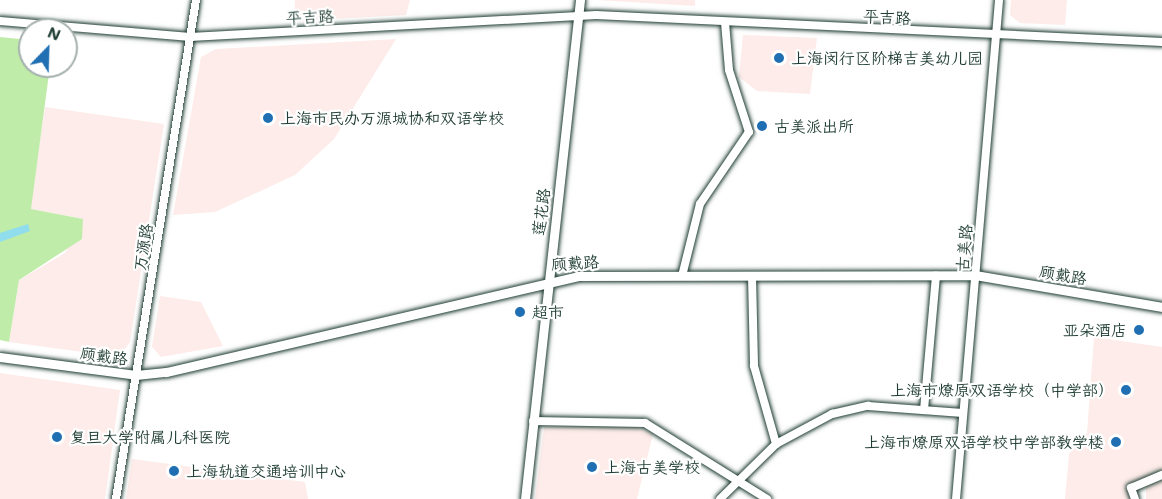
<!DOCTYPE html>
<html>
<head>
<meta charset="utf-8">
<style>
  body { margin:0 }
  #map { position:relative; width:1162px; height:499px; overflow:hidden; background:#fff; font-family:Mali,"LXGW WenKai TC",sans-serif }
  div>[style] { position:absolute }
  .built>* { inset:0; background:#fdece9 }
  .green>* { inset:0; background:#c0ecaa }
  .water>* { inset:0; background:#8fdded }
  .roads { filter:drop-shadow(0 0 2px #1f3d34) drop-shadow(0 0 2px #1f3d34) }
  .minor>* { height:8px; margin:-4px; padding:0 4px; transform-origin:4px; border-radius:4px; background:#fff }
  .major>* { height:9px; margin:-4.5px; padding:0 4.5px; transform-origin:4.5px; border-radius:4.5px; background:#fff }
  .dots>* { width:16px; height:16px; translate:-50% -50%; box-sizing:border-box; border:3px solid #fff; border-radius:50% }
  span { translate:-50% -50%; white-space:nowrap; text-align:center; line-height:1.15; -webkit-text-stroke:4.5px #fff; paint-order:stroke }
  .street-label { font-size:16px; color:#1f3d34 }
  .poi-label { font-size:16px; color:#1f3d34 }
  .left { translate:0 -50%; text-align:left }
  .right { translate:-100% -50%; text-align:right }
  .north { position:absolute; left:18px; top:18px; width:60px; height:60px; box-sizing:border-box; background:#fff; border:2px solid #a5b1ae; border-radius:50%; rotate:23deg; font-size:16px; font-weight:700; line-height:24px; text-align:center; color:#1f3d34 }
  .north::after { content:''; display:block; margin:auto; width:21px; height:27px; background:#1f6fb2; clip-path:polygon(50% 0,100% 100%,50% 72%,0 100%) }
</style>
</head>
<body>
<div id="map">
  <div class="built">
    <i style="clip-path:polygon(295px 0,410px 0,406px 15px,294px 21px)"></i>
    <i style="clip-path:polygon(597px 0,695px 0,695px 6px)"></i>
    <i style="clip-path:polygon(1011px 0,1067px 0,1065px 25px,1020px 23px,1010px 15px)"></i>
    <i style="clip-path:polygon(743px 35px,817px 38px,810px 94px,757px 91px,739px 77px)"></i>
    <i style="clip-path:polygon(396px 39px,334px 139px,295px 175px,215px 212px,173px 215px,201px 57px,216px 49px)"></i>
    <i style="clip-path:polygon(45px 107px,164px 124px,130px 342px,119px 357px,9px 342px,19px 280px,65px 253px,83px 219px,30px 209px)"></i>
    <i style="clip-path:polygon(160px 296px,201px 302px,223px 346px,161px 357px,152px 347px)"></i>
    <i style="clip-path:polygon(1094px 337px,1162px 347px,1162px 475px,1131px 488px,1130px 499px,1065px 499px,1069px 454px,1087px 433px)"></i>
    <i style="clip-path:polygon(0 373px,120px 390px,105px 499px,0 499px)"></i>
    <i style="clip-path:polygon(544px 427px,636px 427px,653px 434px,637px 499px,535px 499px)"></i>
    <i style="clip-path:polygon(132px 459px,305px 482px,308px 499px,126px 499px)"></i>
    <i style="clip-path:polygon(1162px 480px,1162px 499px,1146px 499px,1146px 487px)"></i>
  </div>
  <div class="green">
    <i style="clip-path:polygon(0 37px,30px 40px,30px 66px,50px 66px,31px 209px,83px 219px,82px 239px,19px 280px,9px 342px,0 340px)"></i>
  </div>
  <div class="water">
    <i style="clip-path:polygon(28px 224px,30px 231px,0 242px,0 233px)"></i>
  </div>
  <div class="roads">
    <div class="minor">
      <i style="left:0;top:21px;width:191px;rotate:4.8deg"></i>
      <i style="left:190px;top:37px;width:407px;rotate:-3.1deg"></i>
      <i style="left:596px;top:15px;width:567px;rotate:2.73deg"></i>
      <i style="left:682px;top:276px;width:74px;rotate:-76deg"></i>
      <i style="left:700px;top:204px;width:87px;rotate:-55.8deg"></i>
      <i style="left:749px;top:132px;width:65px;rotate:-107.9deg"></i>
      <i style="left:729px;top:70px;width:48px;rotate:-94.8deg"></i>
      <i style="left:752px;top:276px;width:90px;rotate:88.7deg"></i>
      <i style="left:754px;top:366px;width:81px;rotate:74.2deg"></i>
      <i style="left:924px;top:410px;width:135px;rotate:-84.9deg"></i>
      <i style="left:533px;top:421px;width:112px;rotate:1deg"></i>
      <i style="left:645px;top:423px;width:144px;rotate:31.9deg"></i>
      <i style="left:116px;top:499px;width:505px;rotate:-80.89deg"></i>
      <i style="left:720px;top:499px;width:78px;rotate:-44.5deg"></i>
      <i style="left:776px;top:444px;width:64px;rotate:-28.2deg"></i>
      <i style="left:832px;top:414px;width:37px;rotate:-13deg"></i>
      <i style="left:868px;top:406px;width:95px;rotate:4.2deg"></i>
      <i style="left:956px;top:499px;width:501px;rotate:-85.07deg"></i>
      <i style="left:1135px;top:499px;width:12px;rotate:-110deg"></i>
      <i style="left:1131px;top:488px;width:34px;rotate:-23deg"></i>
    </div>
    <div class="major">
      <i style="left:0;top:357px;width:137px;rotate:7.5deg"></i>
      <i style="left:136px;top:375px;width:30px;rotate:-6deg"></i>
      <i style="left:166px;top:372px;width:422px;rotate:-13.1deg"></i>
      <i style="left:577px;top:276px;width:398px;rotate:-0.1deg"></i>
      <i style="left:975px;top:275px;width:190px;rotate:9.7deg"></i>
      <i style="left:525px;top:499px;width:502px;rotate:-83.71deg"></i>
    </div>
  </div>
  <div class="dots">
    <i style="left:779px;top:58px;background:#1f6fb2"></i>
    <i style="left:268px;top:118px;background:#1f6fb2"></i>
    <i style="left:762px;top:126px;background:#1f6fb2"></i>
    <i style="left:520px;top:312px;background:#1f6fb2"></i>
    <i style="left:1139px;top:330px;background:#1f6fb2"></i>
    <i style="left:1126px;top:390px;background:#1f6fb2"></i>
    <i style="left:57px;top:437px;background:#1f6fb2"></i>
    <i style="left:1116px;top:442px;background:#1f6fb2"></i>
    <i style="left:592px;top:467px;background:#1f6fb2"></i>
    <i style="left:174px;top:471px;background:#1f6fb2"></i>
  </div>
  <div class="street-label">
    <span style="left:310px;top:17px;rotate:-3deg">平吉路</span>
    <span style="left:887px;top:17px;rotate:3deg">平吉路</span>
    <span style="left:541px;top:212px;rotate:-83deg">莲花路</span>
    <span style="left:143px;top:247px;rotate:-81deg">万源路</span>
    <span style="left:964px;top:248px;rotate:-85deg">古美路</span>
    <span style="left:575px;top:263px;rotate:-4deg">顾戴路</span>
    <span style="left:1063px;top:275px;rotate:9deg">顾戴路</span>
    <span style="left:104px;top:356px;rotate:7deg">顾戴路</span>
  </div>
  <div class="poi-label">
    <span class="left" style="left:791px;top:58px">上海闵行区阶梯吉美幼儿园</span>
    <span class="left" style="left:280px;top:118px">上海市民办万源城协和双语学校</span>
    <span class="left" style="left:774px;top:126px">古美派出所</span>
    <span class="left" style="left:532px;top:312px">超市</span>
    <span class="right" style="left:1127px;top:330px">亚朵酒店</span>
    <span class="right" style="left:1114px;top:390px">上海市燎原双语学校（中学部）</span>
    <span class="left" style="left:70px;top:437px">复旦大学附属儿科医院</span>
    <span class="right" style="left:1104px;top:442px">上海市燎原双语学校中学部教学楼</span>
    <span class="left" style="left:604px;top:467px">上海古美学校</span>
    <span class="left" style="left:186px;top:471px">上海轨道交通培训中心</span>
  </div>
  <div class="north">N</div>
</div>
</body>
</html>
